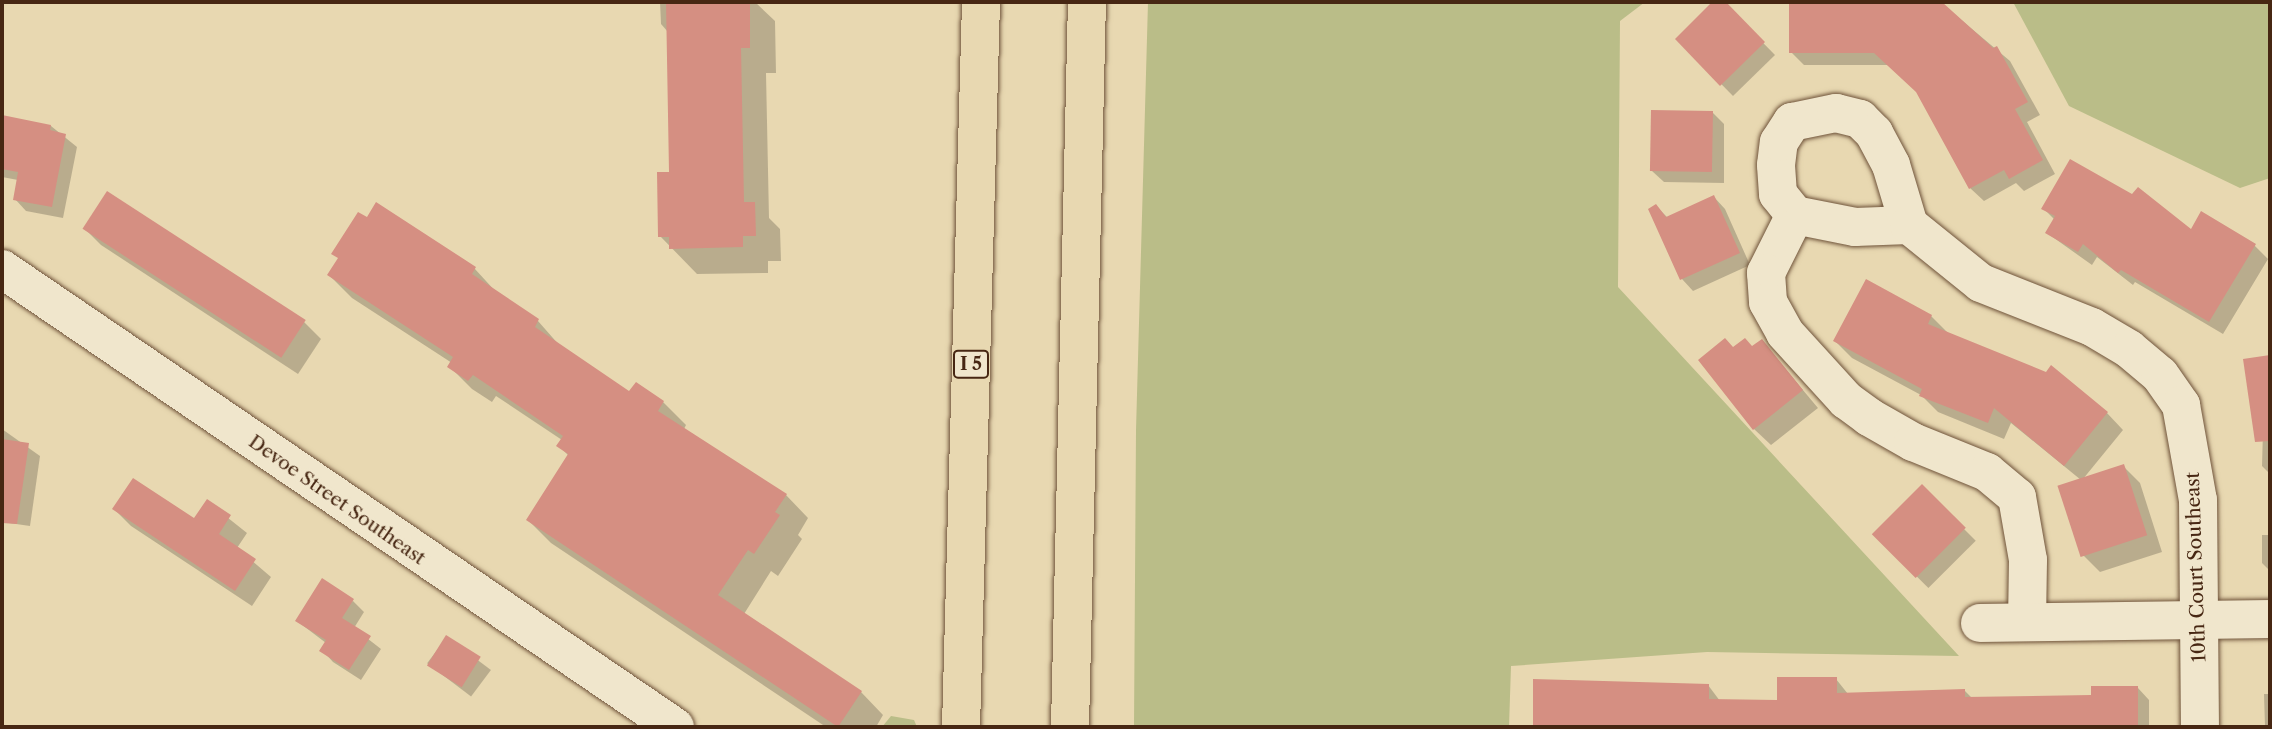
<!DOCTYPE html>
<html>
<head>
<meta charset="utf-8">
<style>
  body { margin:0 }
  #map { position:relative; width:2272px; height:729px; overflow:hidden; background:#e8d8b1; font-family:"Libre Caslon Text",serif }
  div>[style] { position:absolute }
  .green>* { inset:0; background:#babd88 }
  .shadow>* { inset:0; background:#0003; transform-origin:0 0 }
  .building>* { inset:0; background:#d58f82; transform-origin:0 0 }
  .roads { filter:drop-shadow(0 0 2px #6f533a) drop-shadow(0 0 2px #6f533a) }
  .minor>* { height:38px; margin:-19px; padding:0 19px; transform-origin:19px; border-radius:19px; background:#f0e6cc }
  .highway>* { height:38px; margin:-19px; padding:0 19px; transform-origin:19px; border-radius:19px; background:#e8d8b1 }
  span { translate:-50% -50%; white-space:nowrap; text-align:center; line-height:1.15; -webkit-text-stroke:6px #f0e6cc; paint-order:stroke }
  .shield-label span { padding:2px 5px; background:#f0e6cc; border:2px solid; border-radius:5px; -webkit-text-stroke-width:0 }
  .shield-label { font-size:18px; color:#472713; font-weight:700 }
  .street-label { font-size:19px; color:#472713 }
  .frame { position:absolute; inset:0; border:4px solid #472713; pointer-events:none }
</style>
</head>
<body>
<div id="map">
  <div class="green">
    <i style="clip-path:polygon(1148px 2px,1645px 2px,1620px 21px,1618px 287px,1959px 656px,1707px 652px,1511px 666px,1509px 727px,1134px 727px,1136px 430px)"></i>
    <i style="clip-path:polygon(2013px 2px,2270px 2px,2270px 178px,2240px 188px,2069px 106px)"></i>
    <i style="clip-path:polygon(891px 716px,914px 720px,917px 727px,882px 727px)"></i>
  </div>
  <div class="shadow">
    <i style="clip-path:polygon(660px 2px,755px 2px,775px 21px,776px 73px,766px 73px,769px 218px,780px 229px,781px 261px,768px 261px,768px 273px,697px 274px,660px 236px,671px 174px,668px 32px,661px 24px)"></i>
    <i style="clip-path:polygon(1714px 2px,1723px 2px,1775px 55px,1733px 96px,1677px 39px)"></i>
    <i style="clip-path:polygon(1791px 2px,1856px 2px,1856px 23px,1875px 2px,1940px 2px,2010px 61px,2040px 115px,2027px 122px,2055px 174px,2024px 191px,2016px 183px,1984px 201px,1970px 188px,1919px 93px,1889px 65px,1804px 65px,1791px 52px)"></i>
    <i style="clip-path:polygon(1712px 112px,1724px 124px,1724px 183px,1664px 182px,1652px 171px)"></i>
    <i style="clip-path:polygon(2px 117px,51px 126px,77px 147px,63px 218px,26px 211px,15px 199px,18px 180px,2px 177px)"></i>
    <i style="clip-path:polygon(108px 193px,304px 322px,321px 339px,298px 374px,101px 245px,85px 229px)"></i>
    <i style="clip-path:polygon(2132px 196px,2191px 232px,2254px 245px,2268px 259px,2223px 334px,2135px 282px,2133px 285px,2097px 257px,2092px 265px,2047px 233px,2055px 220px,2044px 209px)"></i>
    <i style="clip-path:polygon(1714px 197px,1725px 209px,1750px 265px,1693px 291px,1682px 279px,1656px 206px,1668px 218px)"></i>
    <i style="clip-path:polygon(475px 269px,497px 293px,538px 321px,560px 346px,630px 393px,663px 402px,686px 425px,684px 429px,786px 495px,808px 518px,798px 535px,802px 539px,778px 576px,771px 571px,744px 614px,861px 692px,883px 715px,876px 727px,826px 727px,551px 543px,528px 520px,569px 456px,558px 445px,562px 440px,496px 396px,492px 402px,472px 389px,449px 366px,452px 363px,352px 298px,329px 275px)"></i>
    <i style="clip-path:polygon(1931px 316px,1948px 333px,2107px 413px,2123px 430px,2083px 479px,2123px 466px,2140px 483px,2162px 552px,2100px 572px,2083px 555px,2081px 480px,2011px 423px,2004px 439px,1938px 412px,1921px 395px,1852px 358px,1835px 341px)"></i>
    <i style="clip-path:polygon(1762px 341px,1818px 408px,1771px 445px,1754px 429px,1734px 349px,1753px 348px)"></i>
    <i style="clip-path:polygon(2270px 356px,2270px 474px,2262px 466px,2263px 430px,2244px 360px)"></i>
    <i style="clip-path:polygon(2px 429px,40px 456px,30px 526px,2px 522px)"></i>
    <i style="left:1922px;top:487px;width:76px;height:67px;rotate:45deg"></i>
    <i style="clip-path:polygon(208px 502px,247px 533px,237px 548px,271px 577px,252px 606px,131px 526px,114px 509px,195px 521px)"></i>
    <i style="clip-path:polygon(2262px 535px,2270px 535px,2270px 571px,2262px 563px)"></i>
    <i style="clip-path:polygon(353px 601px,364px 612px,354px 628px,381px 649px,361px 680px,333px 662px,322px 650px,326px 643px,297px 621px)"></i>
    <i style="left:447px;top:637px;width:55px;height:33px;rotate:37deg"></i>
    <i style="clip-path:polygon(1836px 679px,1848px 694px,1965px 691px,1972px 698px,2093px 697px,2138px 688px,2149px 700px,2149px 727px,1534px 727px,1534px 681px,1708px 685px,1720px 701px,1779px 701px)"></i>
    <i style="clip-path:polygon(2264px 694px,2270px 694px,2270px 727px,2265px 727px)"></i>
  </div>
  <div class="building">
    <i style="clip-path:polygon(666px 2px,750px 2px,750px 48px,741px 48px,744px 202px,755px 202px,756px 236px,743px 236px,743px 247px,669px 249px,669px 237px,658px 237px,657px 172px,669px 172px)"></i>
    <i style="clip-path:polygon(1712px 2px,1726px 2px,1765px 42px,1720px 86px,1675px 39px)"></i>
    <i style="clip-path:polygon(1789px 2px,1942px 2px,1993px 48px,1997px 46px,2028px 102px,2015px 109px,2043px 160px,2009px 179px,2004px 170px,1969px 189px,1916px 92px,1874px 53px,1789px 53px)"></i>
    <i style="left:1651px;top:110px;width:62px;height:61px;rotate:1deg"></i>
    <i style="clip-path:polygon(2px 115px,51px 125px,50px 130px,66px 134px,52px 207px,13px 200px,18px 172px,2px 169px)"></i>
    <i style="clip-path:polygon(2070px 159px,2132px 194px,2138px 187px,2191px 229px,2201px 211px,2256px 244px,2209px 322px,2121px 270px,2118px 273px,2083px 244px,2078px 252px,2045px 233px,2055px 216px,2041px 209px)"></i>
    <i style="left:107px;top:191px;width:237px;height:45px;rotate:33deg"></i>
    <i style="clip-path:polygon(1714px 195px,1740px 253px,1680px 280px,1648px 209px,1656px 204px,1666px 217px)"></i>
    <i style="clip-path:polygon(376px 202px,476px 267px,472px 274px,539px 319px,535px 327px,629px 391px,636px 382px,664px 401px,658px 411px,787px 494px,775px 512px,780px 515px,754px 554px,748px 550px,718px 595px,862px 691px,838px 727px,526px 520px,568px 454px,556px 446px,563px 436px,473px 375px,468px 381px,447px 367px,453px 357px,327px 275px,338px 258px,331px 254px,358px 212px,367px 217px)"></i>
    <i style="clip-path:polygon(1866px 279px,1932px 315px,1928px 324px,2046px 372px,2051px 365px,2108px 412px,2064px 466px,1994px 408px,1988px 423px,1919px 396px,1922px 389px,1833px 341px)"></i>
    <i style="clip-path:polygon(1725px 338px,1733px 347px,1745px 338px,1752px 346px,1762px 339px,1803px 390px,1753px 430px,1698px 360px)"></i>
    <i style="clip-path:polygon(2270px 355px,2270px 441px,2255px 442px,2243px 359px)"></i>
    <i style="clip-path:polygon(2px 439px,29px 443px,17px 524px,2px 523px)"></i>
    <i style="left:2124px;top:464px;width:75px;height:70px;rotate:72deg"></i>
    <i style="clip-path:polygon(133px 478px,194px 518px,207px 499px,231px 515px,219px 534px,256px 559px,235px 591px,112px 509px)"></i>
    <i style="left:1922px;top:484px;width:62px;height:71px;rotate:45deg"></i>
    <i style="clip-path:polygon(322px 578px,354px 599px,342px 618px,371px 636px,349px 670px,319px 651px,326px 640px,295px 621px)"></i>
    <i style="left:446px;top:635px;width:41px;height:36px;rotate:32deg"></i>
    <i style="clip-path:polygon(1777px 677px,1837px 677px,1837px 693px,1965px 689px,1965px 697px,2091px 695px,2091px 686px,2138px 686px,2138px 727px,1533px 727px,1533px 679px,1709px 684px,1709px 699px,1777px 700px)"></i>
  </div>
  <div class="roads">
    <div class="minor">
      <i style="left:1795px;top:215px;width:65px;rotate:116.6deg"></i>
      <i style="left:1766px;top:273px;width:29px;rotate:86deg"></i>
      <i style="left:1768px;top:302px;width:35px;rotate:61deg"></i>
      <i style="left:1785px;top:333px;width:91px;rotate:47.7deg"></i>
      <i style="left:1846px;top:400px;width:29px;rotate:36deg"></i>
      <i style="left:1869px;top:417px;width:51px;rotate:29.6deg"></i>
      <i style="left:1913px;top:442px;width:80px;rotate:22.1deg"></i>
      <i style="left:1987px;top:472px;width:39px;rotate:40deg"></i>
      <i style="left:2017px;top:497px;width:64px;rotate:80.1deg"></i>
      <i style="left:2028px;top:560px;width:62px;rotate:90.9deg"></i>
      <i style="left:1909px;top:225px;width:54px;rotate:177.9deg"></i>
      <i style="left:1855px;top:227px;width:61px;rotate:-168.7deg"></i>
      <i style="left:1795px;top:215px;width:27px;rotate:-129deg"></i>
      <i style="left:1778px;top:194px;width:29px;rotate:-94deg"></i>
      <i style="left:1776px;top:165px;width:23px;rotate:-83deg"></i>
      <i style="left:1779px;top:142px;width:24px;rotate:-57deg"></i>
      <i style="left:1792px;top:122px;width:45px;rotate:-11.6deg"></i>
      <i style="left:1836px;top:113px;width:25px;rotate:14deg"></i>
      <i style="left:1860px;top:119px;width:20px;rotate:45deg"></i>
      <i style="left:1874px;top:133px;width:36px;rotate:62deg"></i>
      <i style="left:1891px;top:165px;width:63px;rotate:73.3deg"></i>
      <i style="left:1909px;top:225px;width:92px;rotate:38.9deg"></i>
      <i style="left:1981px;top:283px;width:119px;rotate:21.6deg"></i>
      <i style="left:2092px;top:327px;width:43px;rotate:30.7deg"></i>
      <i style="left:2129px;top:349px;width:40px;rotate:40deg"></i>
      <i style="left:2160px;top:375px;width:37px;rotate:55deg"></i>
      <i style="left:2181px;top:405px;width:97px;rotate:79.9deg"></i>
      <i style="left:2198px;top:500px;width:227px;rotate:89.5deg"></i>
      <i style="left:2px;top:269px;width:814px;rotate:34.24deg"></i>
      <i style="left:1980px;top:623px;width:290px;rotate:-0.8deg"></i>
    </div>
    <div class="highway">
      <i style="left:961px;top:727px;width:725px;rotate:-88.42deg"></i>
      <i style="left:1070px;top:727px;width:725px;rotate:-88.66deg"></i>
    </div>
  </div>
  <div class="shield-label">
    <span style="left:971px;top:364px">I 5</span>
  </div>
  <div class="street-label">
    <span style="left:337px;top:500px;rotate:35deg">Devoe Street Southeast</span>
    <span style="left:2196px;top:567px;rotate:-92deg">10th Court Southeast</span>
  </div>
  <div class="frame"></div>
</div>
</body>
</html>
